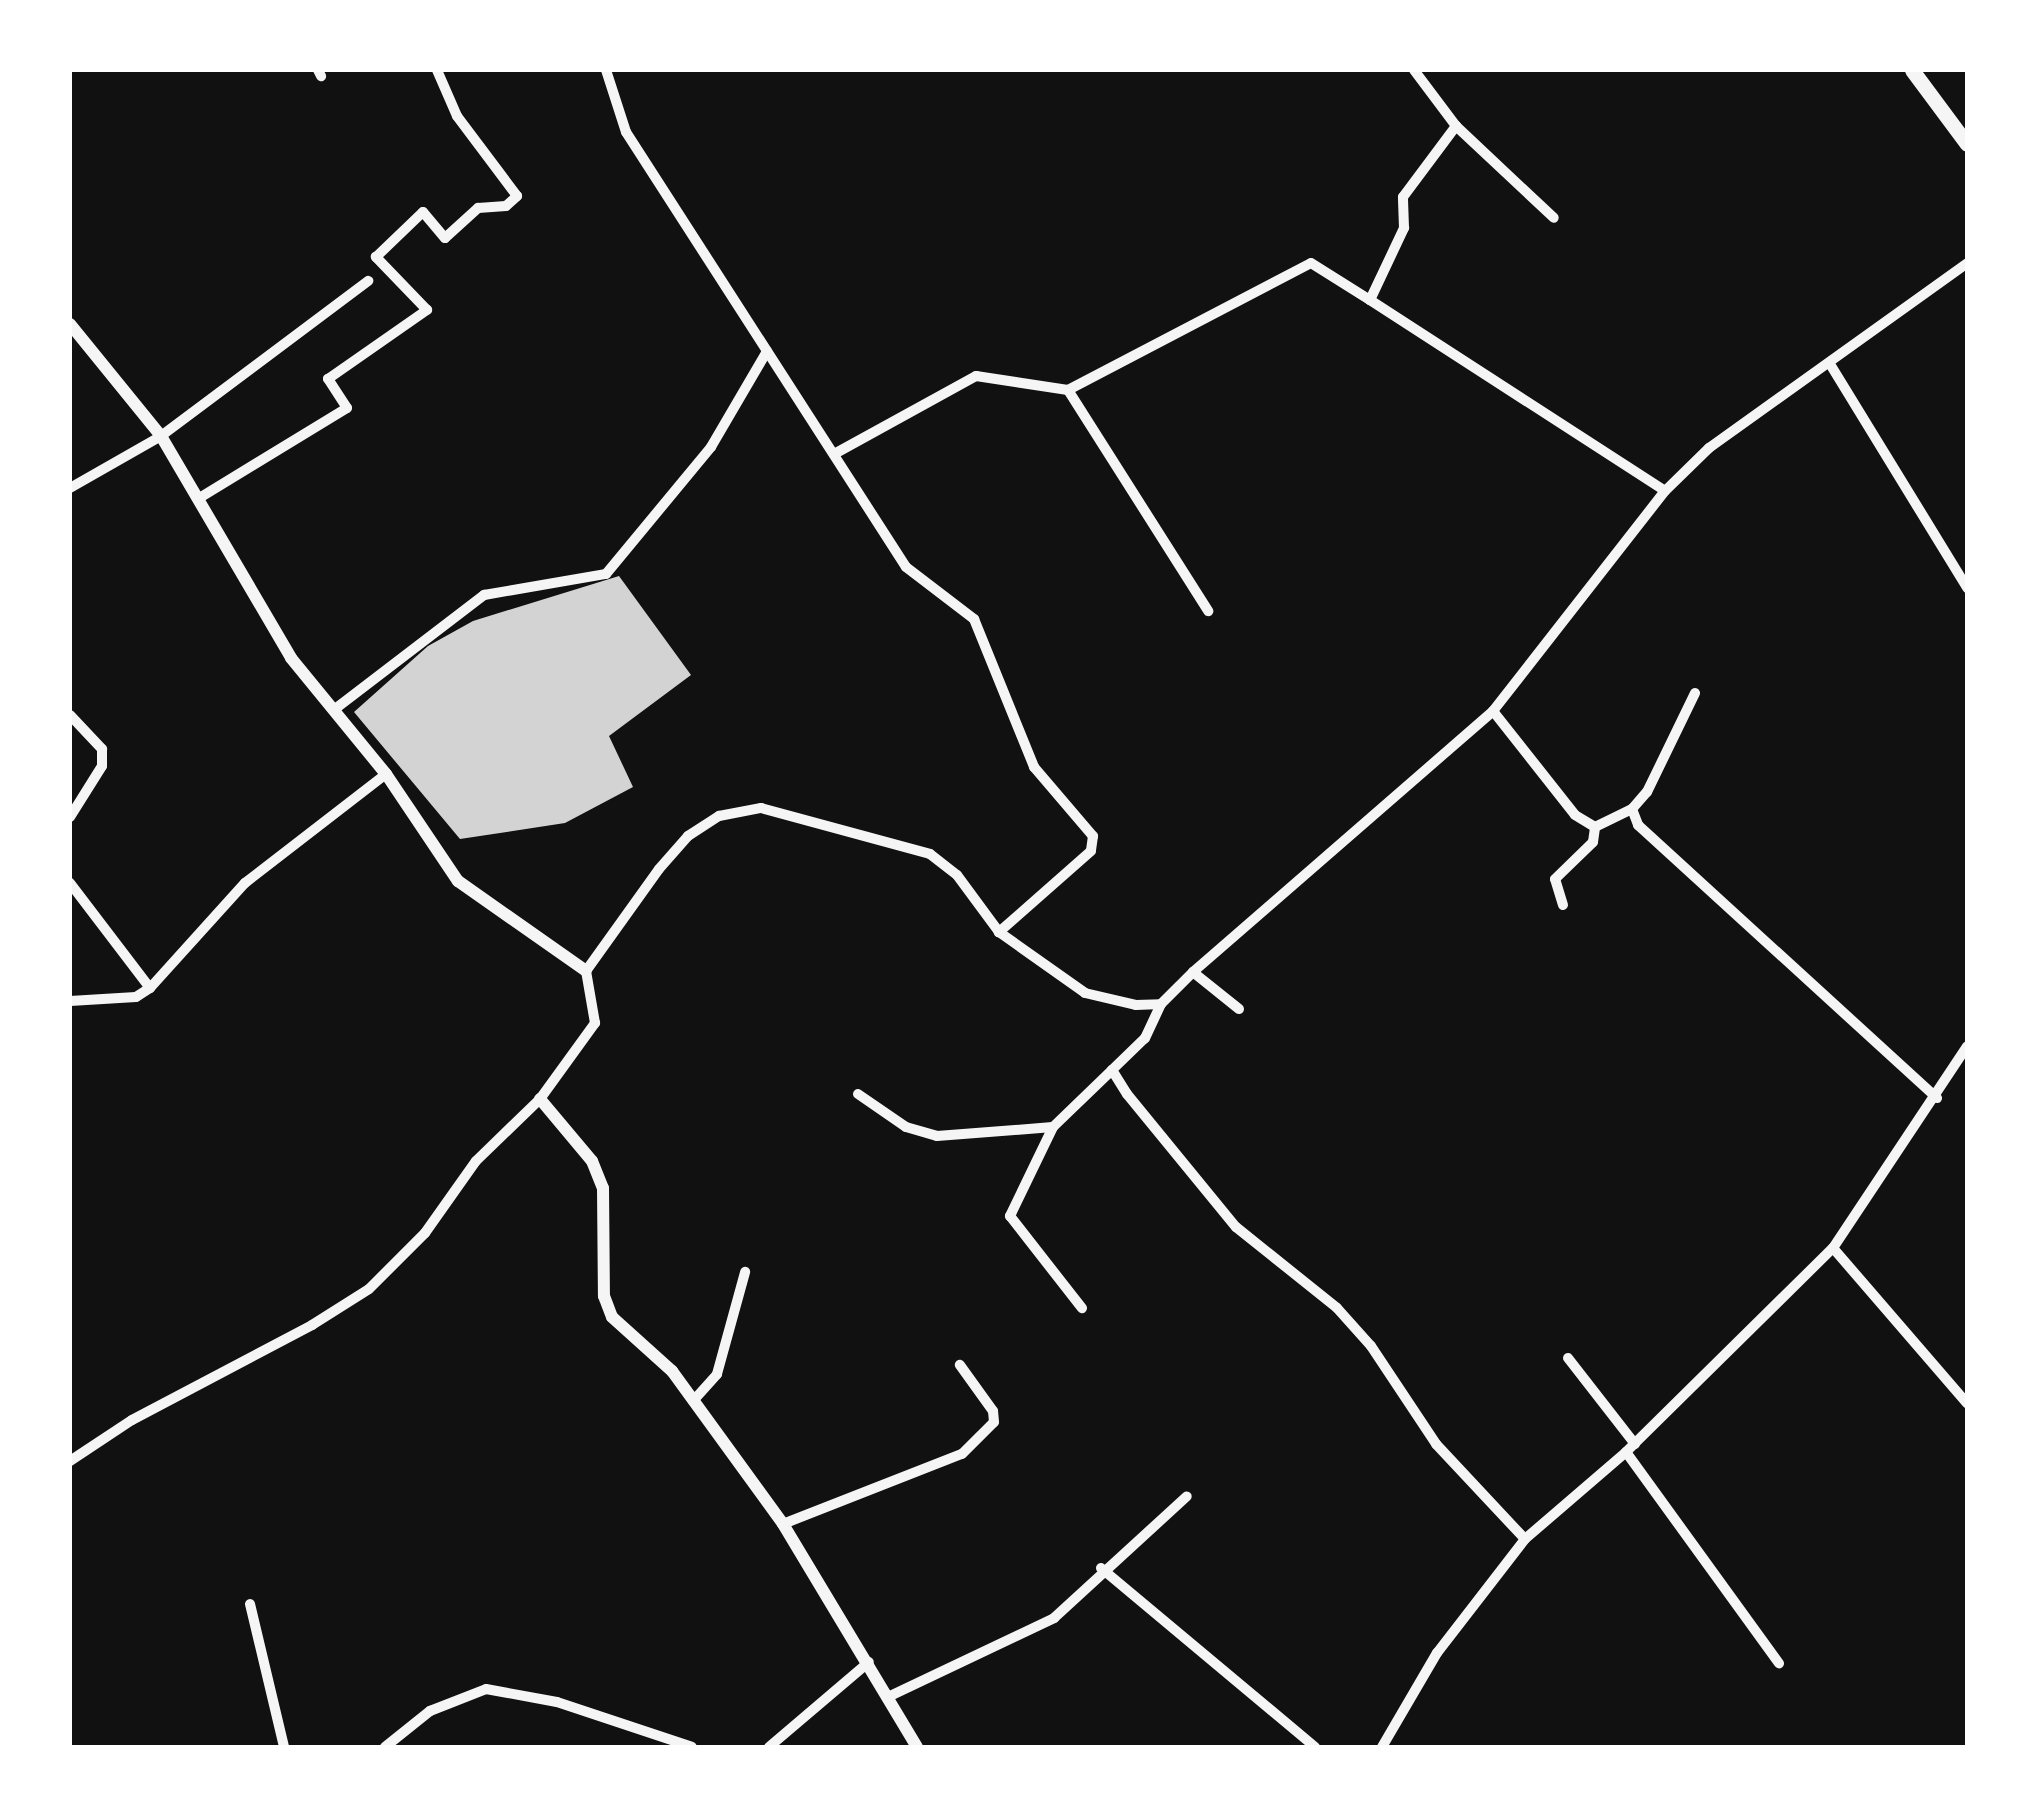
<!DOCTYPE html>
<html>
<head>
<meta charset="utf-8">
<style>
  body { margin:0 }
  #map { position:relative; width:2037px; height:1817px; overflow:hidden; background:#111; font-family:"Roboto Condensed",sans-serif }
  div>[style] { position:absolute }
  .building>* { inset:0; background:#d3d3d3 }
  .minor>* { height:10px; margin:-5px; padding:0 5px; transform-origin:5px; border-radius:5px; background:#f5f5f5 }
  .tertiary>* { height:12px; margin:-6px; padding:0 6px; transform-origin:6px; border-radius:6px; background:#f5f5f5 }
  .primary>* { height:15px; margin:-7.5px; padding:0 7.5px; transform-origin:7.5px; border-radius:7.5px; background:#f5f5f5 }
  span { translate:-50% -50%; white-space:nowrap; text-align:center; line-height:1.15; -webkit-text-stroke:10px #fff; paint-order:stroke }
  .frame { position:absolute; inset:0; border:72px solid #fff; pointer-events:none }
</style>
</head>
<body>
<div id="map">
  <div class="building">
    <i style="clip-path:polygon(619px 576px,691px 675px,609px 736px,633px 787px,565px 823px,460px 839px,354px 712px,428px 646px,473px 621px)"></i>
  </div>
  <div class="minor">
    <i style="left:318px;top:70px;width:7px;rotate:63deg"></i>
    <i style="left:606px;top:70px;width:65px;rotate:72.1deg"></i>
    <i style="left:626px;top:132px;width:517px;rotate:57.23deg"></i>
    <i style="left:906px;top:567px;width:86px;rotate:37.4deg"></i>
    <i style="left:974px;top:619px;width:160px;rotate:67.9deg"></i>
    <i style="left:1034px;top:767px;width:91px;rotate:49.5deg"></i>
    <i style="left:1093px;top:836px;width:15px;rotate:98deg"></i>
    <i style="left:1091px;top:851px;width:123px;rotate:138.6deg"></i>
    <i style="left:1414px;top:70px;width:70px;rotate:53.1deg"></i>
    <i style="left:1456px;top:126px;width:134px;rotate:43.2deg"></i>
    <i style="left:1370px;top:300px;width:351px;rotate:32.9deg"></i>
    <i style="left:1830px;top:364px;width:263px;rotate:58.5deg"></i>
    <i style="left:1068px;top:390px;width:262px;rotate:57.6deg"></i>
    <i style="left:836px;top:453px;width:160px;rotate:-28.8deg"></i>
    <i style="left:976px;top:376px;width:93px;rotate:8.7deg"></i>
    <i style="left:1068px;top:390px;width:274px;rotate:-27.6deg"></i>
    <i style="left:1311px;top:263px;width:70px;rotate:32.1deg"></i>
    <i style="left:1370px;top:300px;width:80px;rotate:-64.7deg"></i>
    <i style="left:1404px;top:228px;width:31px;rotate:-92deg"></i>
    <i style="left:1403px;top:197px;width:89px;rotate:-53.3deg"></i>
    <i style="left:70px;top:488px;width:105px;rotate:-29.7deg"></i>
    <i style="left:161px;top:436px;width:259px;rotate:-36.8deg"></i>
    <i style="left:201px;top:497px;width:171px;rotate:-31.4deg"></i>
    <i style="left:347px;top:408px;width:35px;rotate:-123deg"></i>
    <i style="left:328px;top:379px;width:121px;rotate:-34.9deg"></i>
    <i style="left:427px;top:310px;width:74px;rotate:-133.9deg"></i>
    <i style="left:376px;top:257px;width:65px;rotate:-43.8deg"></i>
    <i style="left:423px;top:212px;width:34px;rotate:50deg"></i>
    <i style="left:445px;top:238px;width:45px;rotate:-42.3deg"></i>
    <i style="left:478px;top:208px;width:28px;rotate:-4deg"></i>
    <i style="left:506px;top:206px;width:15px;rotate:-42deg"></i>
    <i style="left:517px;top:196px;width:100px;rotate:-126.9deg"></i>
    <i style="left:457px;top:116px;width:50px;rotate:-113.5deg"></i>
    <i style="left:335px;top:709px;width:188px;rotate:-37.4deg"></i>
    <i style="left:484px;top:595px;width:124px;rotate:-9.8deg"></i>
    <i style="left:606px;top:574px;width:165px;rotate:-50.4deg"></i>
    <i style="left:711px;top:447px;width:111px;rotate:-59.7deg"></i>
    <i style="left:1493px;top:711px;width:132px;rotate:51.7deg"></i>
    <i style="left:1575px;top:815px;width:23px;rotate:31deg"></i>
    <i style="left:1595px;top:827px;width:41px;rotate:-25.9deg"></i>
    <i style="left:1632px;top:809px;width:23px;rotate:-49deg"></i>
    <i style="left:1647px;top:792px;width:110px;rotate:-64.1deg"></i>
    <i style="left:70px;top:715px;width:47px;rotate:46.7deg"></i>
    <i style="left:102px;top:749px;width:17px;rotate:90deg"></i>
    <i style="left:102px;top:766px;width:60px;rotate:122.1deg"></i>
    <i style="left:1632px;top:809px;width:17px;rotate:69deg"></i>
    <i style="left:1638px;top:825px;width:405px;rotate:42.4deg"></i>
    <i style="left:70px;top:883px;width:132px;rotate:52.7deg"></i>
    <i style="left:1563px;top:905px;width:27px;rotate:-107deg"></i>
    <i style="left:1555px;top:879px;width:53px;rotate:-44.2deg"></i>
    <i style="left:1593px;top:842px;width:15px;rotate:-82deg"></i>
    <i style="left:70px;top:1001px;width:66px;rotate:-3.5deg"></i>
    <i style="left:136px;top:997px;width:17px;rotate:-33deg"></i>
    <i style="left:150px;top:988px;width:142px;rotate:-47.9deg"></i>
    <i style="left:245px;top:883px;width:178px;rotate:-37.7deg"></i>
    <i style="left:1161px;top:1004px;width:38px;rotate:115deg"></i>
    <i style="left:1145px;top:1038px;width:46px;rotate:135.9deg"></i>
    <i style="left:1112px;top:1070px;width:28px;rotate:58deg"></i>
    <i style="left:1127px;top:1094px;width:172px;rotate:50.7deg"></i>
    <i style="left:1236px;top:1227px;width:129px;rotate:38.7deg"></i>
    <i style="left:1337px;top:1308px;width:51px;rotate:48.2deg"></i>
    <i style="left:1371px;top:1346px;width:118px;rotate:56.4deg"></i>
    <i style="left:1436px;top:1444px;width:130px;rotate:46.9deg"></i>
    <i style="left:1239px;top:1009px;width:59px;rotate:-141.2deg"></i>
    <i style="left:1193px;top:972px;width:398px;rotate:-41deg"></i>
    <i style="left:1493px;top:711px;width:279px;rotate:-52deg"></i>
    <i style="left:1665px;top:491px;width:62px;rotate:-44.3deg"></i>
    <i style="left:1709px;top:448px;width:317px;rotate:-35.6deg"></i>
    <i style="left:858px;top:1094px;width:58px;rotate:34.5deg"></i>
    <i style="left:906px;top:1127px;width:32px;rotate:16deg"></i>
    <i style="left:937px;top:1136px;width:116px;rotate:-4.4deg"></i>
    <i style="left:1053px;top:1127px;width:82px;rotate:-44deg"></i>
    <i style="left:1053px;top:1127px;width:99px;rotate:115.8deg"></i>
    <i style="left:1010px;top:1216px;width:117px;rotate:52deg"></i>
    <i style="left:1833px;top:1248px;width:205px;rotate:49.2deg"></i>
    <i style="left:1568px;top:1358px;width:109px;rotate:52.1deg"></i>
    <i style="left:693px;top:1401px;width:36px;rotate:-48deg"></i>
    <i style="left:717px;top:1374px;width:106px;rotate:-74.6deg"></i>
    <i style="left:1626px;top:1452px;width:261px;rotate:54.1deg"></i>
    <i style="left:70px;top:1461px;width:74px;rotate:-33.5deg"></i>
    <i style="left:132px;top:1420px;width:204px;rotate:-27.8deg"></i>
    <i style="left:312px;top:1325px;width:67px;rotate:-32.3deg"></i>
    <i style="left:369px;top:1289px;width:79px;rotate:-45deg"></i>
    <i style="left:425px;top:1233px;width:88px;rotate:-54.7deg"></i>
    <i style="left:476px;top:1161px;width:89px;rotate:-44.1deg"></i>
    <i style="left:540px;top:1099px;width:94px;rotate:-54.1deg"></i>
    <i style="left:595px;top:1023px;width:53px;rotate:-99.8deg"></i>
    <i style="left:586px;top:971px;width:125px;rotate:-54.4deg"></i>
    <i style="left:659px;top:869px;width:44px;rotate:-48.7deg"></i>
    <i style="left:688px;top:836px;width:37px;rotate:-33deg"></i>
    <i style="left:719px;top:816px;width:43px;rotate:-10.8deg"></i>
    <i style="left:761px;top:808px;width:175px;rotate:15.2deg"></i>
    <i style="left:930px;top:854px;width:34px;rotate:38deg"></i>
    <i style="left:957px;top:875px;width:71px;rotate:53.6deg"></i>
    <i style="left:999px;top:932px;width:105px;rotate:35.3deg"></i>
    <i style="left:1085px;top:993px;width:52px;rotate:13.2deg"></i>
    <i style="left:1136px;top:1005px;width:25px;rotate:-2deg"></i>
    <i style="left:1161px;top:1004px;width:45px;rotate:-45deg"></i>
    <i style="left:783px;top:1524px;width:192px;rotate:-21.4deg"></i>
    <i style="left:962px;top:1454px;width:45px;rotate:-45deg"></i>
    <i style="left:994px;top:1422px;width:11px;rotate:-95deg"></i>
    <i style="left:993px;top:1411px;width:57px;rotate:-125.7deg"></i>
    <i style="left:1101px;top:1568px;width:279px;rotate:39.9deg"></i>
    <i style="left:250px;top:1604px;width:147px;rotate:76.6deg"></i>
    <i style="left:890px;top:1696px;width:182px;rotate:-25.4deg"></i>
    <i style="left:1054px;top:1618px;width:180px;rotate:-42.5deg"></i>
    <i style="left:385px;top:1747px;width:58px;rotate:-38.7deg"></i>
    <i style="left:430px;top:1711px;width:60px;rotate:-21.4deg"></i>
    <i style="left:486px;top:1689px;width:72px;rotate:10.4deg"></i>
    <i style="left:557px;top:1702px;width:142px;rotate:18.4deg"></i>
    <i style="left:769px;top:1747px;width:131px;rotate:-40.4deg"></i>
    <i style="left:1382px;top:1747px;width:109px;rotate:-59.7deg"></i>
    <i style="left:1437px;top:1653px;width:144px;rotate:-52.3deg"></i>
    <i style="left:1525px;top:1539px;width:133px;rotate:-40.7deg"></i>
    <i style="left:1626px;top:1452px;width:291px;rotate:-44.6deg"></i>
    <i style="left:1833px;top:1248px;width:242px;rotate:-56.4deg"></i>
  </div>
  <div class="tertiary">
    <i style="left:70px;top:324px;width:144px;rotate:50.9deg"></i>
    <i style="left:161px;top:436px;width:257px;rotate:59.6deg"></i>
    <i style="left:291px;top:658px;width:150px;rotate:50.7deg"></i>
    <i style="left:386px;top:774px;width:129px;rotate:56.1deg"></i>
    <i style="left:458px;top:881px;width:156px;rotate:35.1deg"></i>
    <i style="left:540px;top:1099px;width:81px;rotate:50deg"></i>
    <i style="left:592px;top:1161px;width:29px;rotate:68deg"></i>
    <i style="left:603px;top:1188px;width:108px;rotate:89.5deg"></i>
    <i style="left:604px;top:1296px;width:22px;rotate:69deg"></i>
    <i style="left:612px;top:1317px;width:81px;rotate:42deg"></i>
    <i style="left:672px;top:1371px;width:189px;rotate:54deg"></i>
    <i style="left:783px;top:1524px;width:260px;rotate:59deg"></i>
  </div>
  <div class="primary">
    <i style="left:1912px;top:70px;width:92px;rotate:53.4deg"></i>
  </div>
  <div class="frame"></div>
</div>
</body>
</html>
